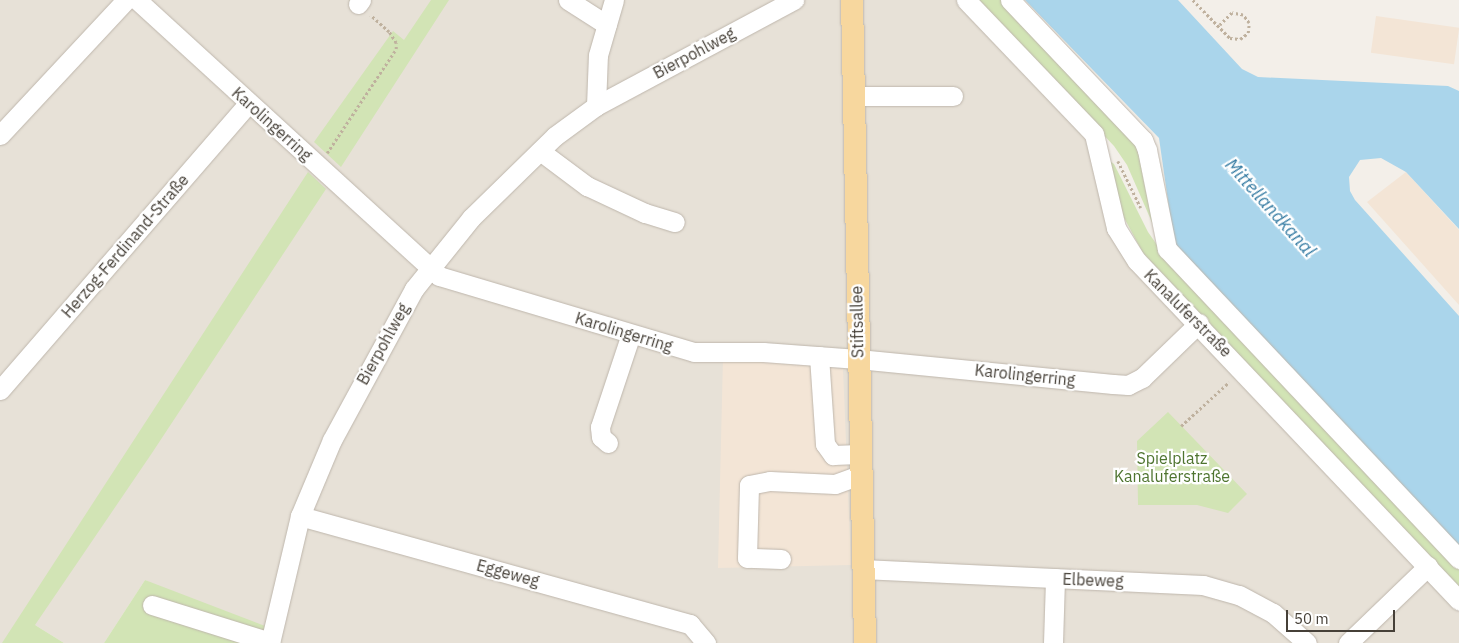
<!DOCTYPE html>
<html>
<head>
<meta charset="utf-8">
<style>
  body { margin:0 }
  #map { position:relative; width:1459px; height:643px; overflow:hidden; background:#f3efe9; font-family:"IBM Plex Sans",sans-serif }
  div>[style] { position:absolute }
  .residential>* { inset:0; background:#e7e1d7 }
  .commercial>* { inset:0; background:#f3e5d6; transform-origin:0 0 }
  .green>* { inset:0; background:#d2e4b5 }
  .water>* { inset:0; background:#aad5eb }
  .path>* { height:2.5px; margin-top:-1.25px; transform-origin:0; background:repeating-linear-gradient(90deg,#bfb19e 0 2.5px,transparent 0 5px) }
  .roads { filter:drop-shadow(0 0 1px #beb6ac) drop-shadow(0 0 1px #beb6ac) }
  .minor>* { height:19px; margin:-9.5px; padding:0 9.5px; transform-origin:9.5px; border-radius:9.5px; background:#fff }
  .major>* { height:22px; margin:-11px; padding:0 11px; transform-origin:11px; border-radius:11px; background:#f7d79e }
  span { translate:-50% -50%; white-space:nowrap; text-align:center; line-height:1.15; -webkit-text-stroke:4.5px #fff; paint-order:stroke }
  .street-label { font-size:16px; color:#464038 }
  .park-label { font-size:16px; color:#4e742f }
  .water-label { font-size:18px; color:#367ca3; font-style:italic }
  .scale { position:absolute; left:1286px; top:610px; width:109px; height:22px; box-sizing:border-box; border:2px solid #464038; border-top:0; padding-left:6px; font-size:15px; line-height:18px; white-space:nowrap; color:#464038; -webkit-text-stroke:4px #fff; paint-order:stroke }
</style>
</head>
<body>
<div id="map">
  <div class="residential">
    <i style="clip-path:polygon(0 0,957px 0,1089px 141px,1109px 230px,1123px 257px,1459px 608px,1459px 643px,262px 643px,145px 580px,104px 643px,64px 643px,35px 625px,54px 643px,0 643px)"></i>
  </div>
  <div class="commercial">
    <i style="left:1376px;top:16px;width:84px;height:37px;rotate:8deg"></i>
    <i style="clip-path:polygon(1406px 172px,1459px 230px,1459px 305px,1367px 202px)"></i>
    <i style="clip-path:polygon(723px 357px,843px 369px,851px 565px,718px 568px)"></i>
  </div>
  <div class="green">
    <i style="clip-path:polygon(431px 0,449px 0,341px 167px,314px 142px,393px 31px,404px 40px)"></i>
    <i style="clip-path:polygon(977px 0,1004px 0,1138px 140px,1154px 227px,1127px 165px,1114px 146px)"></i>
    <i style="clip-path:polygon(1106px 158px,1114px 164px,1148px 232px,1162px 252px,1459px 567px,1459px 589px,1143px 253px,1122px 214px)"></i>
    <i style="clip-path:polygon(308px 172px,326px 189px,152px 453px,35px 625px,64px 643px,2px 643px)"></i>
    <i style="clip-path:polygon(1168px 412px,1247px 494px,1228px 513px,1197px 505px,1138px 505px,1137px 441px)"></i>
    <i style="clip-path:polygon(145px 580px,265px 626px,262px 643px,104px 643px)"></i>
  </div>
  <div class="water">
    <i style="clip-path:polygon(1025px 0,1178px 0,1242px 69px,1258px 77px,1448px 86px,1459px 91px,1459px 229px,1406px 172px,1381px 158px,1360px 160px,1349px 177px,1350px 191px,1355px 200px,1459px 316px,1459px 554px,1175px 250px,1159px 138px)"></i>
  </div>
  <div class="path">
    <i style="left:1193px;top:0;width:53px;rotate:45.8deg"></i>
    <i style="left:1230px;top:38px;width:10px;rotate:6deg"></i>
    <i style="left:1240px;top:39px;width:10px;rotate:-37deg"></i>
    <i style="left:1248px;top:33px;width:10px;rotate:-84deg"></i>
    <i style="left:1249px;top:23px;width:10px;rotate:-127deg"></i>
    <i style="left:1243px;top:15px;width:11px;rotate:-170deg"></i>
    <i style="left:1232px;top:13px;width:17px;rotate:135deg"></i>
    <i style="left:327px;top:153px;width:125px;rotate:-56.4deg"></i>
    <i style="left:396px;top:49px;width:6px;rotate:-90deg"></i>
    <i style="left:396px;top:43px;width:13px;rotate:-122deg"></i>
    <i style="left:389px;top:32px;width:25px;rotate:-138deg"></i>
    <i style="left:1118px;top:161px;width:52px;rotate:63.9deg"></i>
    <i style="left:1181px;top:426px;width:65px;rotate:-42.5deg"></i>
  </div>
  <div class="roads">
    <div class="minor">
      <i style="left:137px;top:0;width:409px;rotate:42.4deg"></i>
      <i style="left:439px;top:276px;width:266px;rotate:16.6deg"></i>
      <i style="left:694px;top:352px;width:69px"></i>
      <i style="left:763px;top:352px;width:95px;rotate:4.2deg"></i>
      <i style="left:858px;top:359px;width:256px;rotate:5.6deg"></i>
      <i style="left:1113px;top:384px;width:15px;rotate:4deg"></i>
      <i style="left:1128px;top:385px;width:16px;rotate:-27deg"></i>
      <i style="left:1142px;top:378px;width:79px;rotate:-44deg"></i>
      <i style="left:568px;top:0;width:46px;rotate:32.7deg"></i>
      <i style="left:966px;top:0;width:185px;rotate:46.3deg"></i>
      <i style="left:1094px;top:134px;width:97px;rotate:76.8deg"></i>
      <i style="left:1116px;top:228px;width:39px;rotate:58deg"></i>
      <i style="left:1137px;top:261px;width:468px;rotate:46.5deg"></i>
      <i style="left:1010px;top:0;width:193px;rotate:46.5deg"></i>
      <i style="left:1143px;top:140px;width:11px;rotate:68deg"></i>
      <i style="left:1147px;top:150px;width:101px;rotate:78.6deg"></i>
      <i style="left:1167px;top:249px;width:426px;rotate:46.7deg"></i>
      <i style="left:358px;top:4px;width:5px;rotate:-53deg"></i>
      <i style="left:854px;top:96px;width:99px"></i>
      <i style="left:596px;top:106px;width:51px;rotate:-87.8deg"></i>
      <i style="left:598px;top:55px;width:57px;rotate:-73.8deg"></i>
      <i style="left:0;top:135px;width:185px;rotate:-47deg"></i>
      <i style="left:540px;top:151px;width:59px;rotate:36.7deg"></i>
      <i style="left:587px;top:186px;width:64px;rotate:25deg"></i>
      <i style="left:645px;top:213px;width:31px;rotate:17deg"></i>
      <i style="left:819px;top:356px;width:88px;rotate:86.1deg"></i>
      <i style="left:825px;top:444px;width:14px;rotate:54deg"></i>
      <i style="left:833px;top:455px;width:26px;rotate:-2deg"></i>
      <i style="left:0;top:390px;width:380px;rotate:-49.1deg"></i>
      <i style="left:608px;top:443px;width:9px;rotate:-139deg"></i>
      <i style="left:601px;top:437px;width:10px;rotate:-96deg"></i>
      <i style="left:600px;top:427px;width:98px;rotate:-71.6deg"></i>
      <i style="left:300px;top:516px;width:405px;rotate:15.5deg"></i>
      <i style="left:690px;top:624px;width:25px;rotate:50deg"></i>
      <i style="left:781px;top:559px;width:34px;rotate:-178deg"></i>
      <i style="left:747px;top:558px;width:73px;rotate:-88.4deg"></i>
      <i style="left:749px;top:485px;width:21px;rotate:-11deg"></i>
      <i style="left:770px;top:481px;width:65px;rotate:2.6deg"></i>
      <i style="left:835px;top:484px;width:27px;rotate:-20deg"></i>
      <i style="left:862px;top:569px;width:341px;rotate:2.7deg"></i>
      <i style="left:1203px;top:585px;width:37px;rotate:16deg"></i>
      <i style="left:1239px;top:595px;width:38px;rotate:28deg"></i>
      <i style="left:1273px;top:613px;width:45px;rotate:41.4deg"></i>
      <i style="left:152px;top:605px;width:124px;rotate:17.4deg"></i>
      <i style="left:270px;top:643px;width:130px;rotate:-76.7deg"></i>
      <i style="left:300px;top:516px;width:82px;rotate:-67.2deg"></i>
      <i style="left:332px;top:440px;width:172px;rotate:-61.5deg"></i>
      <i style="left:414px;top:289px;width:91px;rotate:-51.2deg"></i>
      <i style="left:471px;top:218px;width:117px;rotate:-44.3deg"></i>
      <i style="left:555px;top:136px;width:51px;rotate:-36.2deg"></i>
      <i style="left:596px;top:106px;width:225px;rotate:-28.2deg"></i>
      <i style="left:1053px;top:643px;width:65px;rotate:-88.2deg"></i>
      <i style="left:1348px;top:643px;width:111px;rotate:-43.9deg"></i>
    </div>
    <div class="major">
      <i style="left:852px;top:0;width:643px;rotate:88.84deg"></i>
    </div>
  </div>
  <div class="street-label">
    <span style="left:694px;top:53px;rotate:-28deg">Bierpohlweg</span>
    <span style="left:272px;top:124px;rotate:42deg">Karolingerring</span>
    <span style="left:125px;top:246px;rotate:-49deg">Herzog-Ferdinand-Straße</span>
    <span style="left:1188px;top:313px;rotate:45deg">Kanaluferstraße</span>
    <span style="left:857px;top:322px;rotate:-91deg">Stiftsallee</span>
    <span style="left:624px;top:332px;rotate:17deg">Karolingerring</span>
    <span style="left:383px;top:344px;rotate:-61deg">Bierpohlweg</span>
    <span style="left:1025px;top:375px;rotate:6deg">Karolingerring</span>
    <span style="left:508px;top:573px;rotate:15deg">Eggeweg</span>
    <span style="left:1093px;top:580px;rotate:2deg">Elbeweg</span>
  </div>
  <div class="park-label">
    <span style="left:1172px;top:467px">Spielplatz<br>Kanaluferstraße</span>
  </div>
  <div class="water-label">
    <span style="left:1270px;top:208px;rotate:48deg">Mittellandkanal</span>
  </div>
  <div class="scale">50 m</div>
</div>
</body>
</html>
